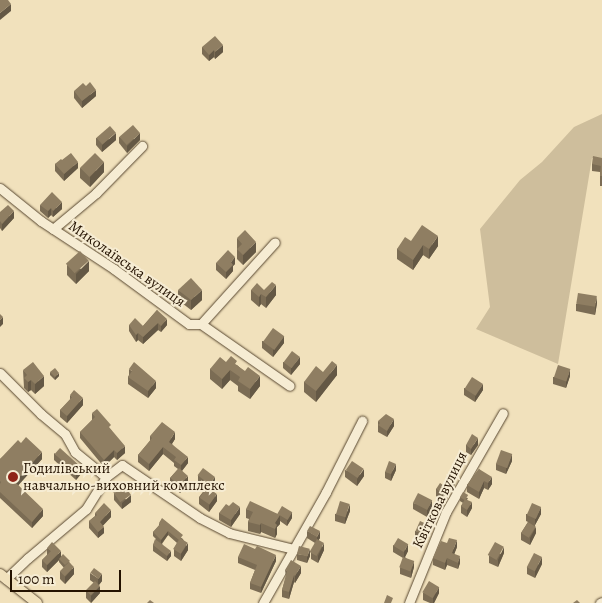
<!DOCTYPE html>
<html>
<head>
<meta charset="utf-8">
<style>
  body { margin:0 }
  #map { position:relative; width:602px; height:603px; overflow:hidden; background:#f1e1bc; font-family:Alegreya,serif }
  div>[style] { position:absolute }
  .green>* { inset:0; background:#cebe9c }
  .roads { filter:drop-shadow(0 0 1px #57462f) drop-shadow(0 0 1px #57462f) }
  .minor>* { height:9px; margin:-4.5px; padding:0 4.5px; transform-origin:4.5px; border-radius:4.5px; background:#f6ecd3 }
  .major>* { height:10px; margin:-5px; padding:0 5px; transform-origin:5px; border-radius:5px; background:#f1e1bc }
  .wall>* { inset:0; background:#7b6c54 }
  .shaded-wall>* { inset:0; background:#645845 }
  .building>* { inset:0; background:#8f7e62; transform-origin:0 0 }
  .dots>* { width:14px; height:14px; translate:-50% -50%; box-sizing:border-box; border:2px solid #f6ecd3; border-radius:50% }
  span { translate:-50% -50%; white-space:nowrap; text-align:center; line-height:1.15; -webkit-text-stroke:4px #f6ecd3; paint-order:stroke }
  .street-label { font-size:15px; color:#241200 }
  .poi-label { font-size:15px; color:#241200 }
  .left { translate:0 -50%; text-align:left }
  .scale { position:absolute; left:10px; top:570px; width:111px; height:22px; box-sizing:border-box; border:2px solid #241200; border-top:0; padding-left:6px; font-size:15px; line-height:18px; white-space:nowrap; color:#241200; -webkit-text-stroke:4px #f6ecd3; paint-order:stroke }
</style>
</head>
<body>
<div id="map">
  <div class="green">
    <i style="clip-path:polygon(602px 114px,602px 159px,592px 158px,558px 364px,476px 329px,490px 307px,480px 229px,520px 180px,542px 162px,574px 127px)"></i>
  </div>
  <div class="roads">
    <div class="minor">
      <i style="left:0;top:188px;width:53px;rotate:38.8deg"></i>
      <i style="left:41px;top:221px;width:87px;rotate:33.3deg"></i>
      <i style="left:114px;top:269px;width:93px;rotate:36.3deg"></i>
      <i style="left:189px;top:324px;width:12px"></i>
      <i style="left:201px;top:324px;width:110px;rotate:-47.9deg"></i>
      <i style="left:53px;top:229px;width:56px;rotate:-39.9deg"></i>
      <i style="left:96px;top:193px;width:66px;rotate:-45.6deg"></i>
      <i style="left:201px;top:324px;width:108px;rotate:34.9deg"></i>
      <i style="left:0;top:373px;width:58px;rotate:45deg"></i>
      <i style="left:41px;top:414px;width:31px;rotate:40deg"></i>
      <i style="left:65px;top:434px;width:21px;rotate:61deg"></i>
      <i style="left:75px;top:452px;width:40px;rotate:39deg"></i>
      <i style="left:6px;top:579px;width:30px;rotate:-44deg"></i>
      <i style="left:28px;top:558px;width:76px;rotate:-40.2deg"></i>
      <i style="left:86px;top:509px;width:38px;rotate:-58deg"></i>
      <i style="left:106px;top:477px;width:20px;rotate:-37deg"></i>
      <i style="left:122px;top:465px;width:94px;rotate:34.2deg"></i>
      <i style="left:200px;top:518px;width:33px;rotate:27deg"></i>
      <i style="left:229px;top:533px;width:66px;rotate:14deg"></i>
      <i style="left:263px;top:603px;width:128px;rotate:-60.4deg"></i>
      <i style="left:326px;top:492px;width:80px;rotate:-63.1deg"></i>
      <i style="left:409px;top:603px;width:98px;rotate:-67.9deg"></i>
      <i style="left:446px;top:512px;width:114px;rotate:-60.1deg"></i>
      <i style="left:600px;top:603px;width:2px;rotate:-27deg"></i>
    </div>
    <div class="major">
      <i style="left:0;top:574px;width:47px;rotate:38.1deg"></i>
    </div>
  </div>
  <div class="wall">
    <i style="clip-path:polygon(202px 47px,223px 52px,215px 59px,214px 57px,209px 61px,202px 54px)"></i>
    <i style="clip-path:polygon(74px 91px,96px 96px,82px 108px,74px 98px)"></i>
    <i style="clip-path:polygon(119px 137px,140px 140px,127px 153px,119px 143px)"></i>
    <i style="clip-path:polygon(96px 138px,116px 140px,102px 152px,96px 145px)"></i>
    <i style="clip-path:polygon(602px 158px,602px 186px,600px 186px,600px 172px,592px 171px,592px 164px)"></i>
    <i style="clip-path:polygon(62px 160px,78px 168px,64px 181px,55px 171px,55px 164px)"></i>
    <i style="clip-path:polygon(80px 168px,104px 172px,90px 187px,80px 178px)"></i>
    <i style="clip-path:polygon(40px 205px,62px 209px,53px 217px,51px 215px,48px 218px,40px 211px)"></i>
    <i style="clip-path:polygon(0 212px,14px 218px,2px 231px,0 228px)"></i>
    <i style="clip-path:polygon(237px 238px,256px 252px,243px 265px,237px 259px)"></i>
    <i style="clip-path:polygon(411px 241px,438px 246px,429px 259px,423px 255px,413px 270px,397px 259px,397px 249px)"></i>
    <i style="clip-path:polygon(216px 263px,235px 264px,233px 266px,233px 271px,226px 279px,216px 270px)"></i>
    <i style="clip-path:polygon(67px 265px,89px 271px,76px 284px,67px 275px)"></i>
    <i style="clip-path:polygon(178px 290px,202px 300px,191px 310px,178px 300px)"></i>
    <i style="clip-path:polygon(251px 290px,264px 290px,276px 295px,266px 308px,261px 304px,259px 307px,251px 300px)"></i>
    <i style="clip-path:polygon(597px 303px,595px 315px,576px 311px,576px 304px)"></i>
    <i style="clip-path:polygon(157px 310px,167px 325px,161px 332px,158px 330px,143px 344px,138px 340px,136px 342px,129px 331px,129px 325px,143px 326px)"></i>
    <i style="clip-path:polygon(262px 341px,284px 343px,273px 357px,262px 348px)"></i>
    <i style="clip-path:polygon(226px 362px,237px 365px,260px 386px,250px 399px,238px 391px,238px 386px,230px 380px,222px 389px,210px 379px,210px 369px)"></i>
    <i style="clip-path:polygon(283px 362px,300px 364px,291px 375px,283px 368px)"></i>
    <i style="clip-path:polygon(129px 369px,156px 388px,148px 398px,128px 384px,128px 377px,129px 375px)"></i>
    <i style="clip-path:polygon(23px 370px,44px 386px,35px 394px,31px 390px,28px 392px,24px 388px)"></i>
    <i style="clip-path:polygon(50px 372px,59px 376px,55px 380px,50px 375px)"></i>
    <i style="clip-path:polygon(323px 372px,337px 375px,316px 402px,304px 392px,304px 382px)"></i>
    <i style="clip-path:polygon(570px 376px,566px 388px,553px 384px,553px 377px)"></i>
    <i style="clip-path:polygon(464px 388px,483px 390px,475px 402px,464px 395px)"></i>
    <i style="clip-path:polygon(70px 395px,83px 405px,67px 423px,60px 417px,60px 410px,70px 400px)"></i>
    <i style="clip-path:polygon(92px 413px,111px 430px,125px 453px,117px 460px,114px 457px,104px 467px,80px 438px,80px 432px,92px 420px)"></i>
    <i style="clip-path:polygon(378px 421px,394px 426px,387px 437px,378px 432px)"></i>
    <i style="clip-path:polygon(150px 436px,175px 439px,172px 444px,188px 463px,182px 471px,188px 482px,180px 493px,170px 485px,170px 478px,178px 469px,174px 466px,174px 463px,163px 454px,149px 471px,138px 462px,138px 455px,150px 441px)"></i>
    <i style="clip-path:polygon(21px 443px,42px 459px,18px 485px,43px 516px,32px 528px,0 498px,0 459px)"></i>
    <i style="clip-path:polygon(466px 445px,478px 445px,471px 455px,466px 452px)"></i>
    <i style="clip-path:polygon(54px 453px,81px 474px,76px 480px,54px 460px)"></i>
    <i style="clip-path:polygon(512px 461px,506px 474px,496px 470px,496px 464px)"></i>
    <i style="clip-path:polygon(479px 469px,492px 484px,488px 490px,484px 488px,479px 499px,467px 492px,467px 485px)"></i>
    <i style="clip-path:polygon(345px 470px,364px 476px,357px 486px,345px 477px)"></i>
    <i style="clip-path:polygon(396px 470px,391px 481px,385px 478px,385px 472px)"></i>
    <i style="clip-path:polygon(198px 475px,215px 483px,211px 489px,217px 501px,209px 512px,199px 504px,199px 497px,206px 488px,198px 481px)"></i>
    <i style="clip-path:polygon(455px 484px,445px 502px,436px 496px,436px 489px)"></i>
    <i style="clip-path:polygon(114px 493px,131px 502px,122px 509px,114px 500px)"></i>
    <i style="clip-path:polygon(460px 497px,468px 498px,467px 500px,472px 508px,467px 517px,461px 513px,461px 506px,463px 503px,460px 501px)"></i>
    <i style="clip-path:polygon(413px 503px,432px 507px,427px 517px,413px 509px)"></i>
    <i style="clip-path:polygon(246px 509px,277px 514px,292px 518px,287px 526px,280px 521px,280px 524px,277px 527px,277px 534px,275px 538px,261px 532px,260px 534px,248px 531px,248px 522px,249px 519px,246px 518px)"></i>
    <i style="clip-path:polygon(350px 511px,345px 524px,335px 521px,335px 514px)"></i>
    <i style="clip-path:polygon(95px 513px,111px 517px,103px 525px,104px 533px,98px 538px,89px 528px,89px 521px,95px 516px)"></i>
    <i style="clip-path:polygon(219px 513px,240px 514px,231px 527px,219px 520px)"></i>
    <i style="clip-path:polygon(526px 514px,541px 514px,535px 525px,536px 533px,530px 545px,521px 540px,521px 533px,528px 522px,526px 521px)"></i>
    <i style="clip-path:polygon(159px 523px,183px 539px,188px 550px,181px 561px,174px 556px,174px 549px,177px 543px,168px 535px,162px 544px,171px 556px,167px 561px,153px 551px,153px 545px,156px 539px,153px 536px,153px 532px,159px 526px)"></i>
    <i style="clip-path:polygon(307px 531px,320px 538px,318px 540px,324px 550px,318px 563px,311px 559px,311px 553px,315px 543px,307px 538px)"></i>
    <i style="clip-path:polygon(415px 531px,431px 533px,425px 543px,415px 538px)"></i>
    <i style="clip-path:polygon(393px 545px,408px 551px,405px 557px,414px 567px,411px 578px,400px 574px,400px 568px,403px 558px,393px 552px)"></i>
    <i style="clip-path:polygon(457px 547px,454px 554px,460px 563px,458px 569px,447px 565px,445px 570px,433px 565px,433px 558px)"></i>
    <i style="clip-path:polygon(47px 548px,61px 556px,70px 563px,74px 574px,65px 584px,60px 579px,60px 572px,64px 568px,59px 562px,59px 560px,47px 572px,42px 567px,42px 560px,47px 555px)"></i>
    <i style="clip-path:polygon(504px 553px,498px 567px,489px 563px,489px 556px)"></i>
    <i style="clip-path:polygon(297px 554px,310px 556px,307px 563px,297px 560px)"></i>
    <i style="clip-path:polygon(238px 557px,276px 561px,261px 593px,250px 589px,250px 583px,255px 570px,238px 563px)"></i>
    <i style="clip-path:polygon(542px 564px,535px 578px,527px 574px,527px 567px)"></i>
    <i style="clip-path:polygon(285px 570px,301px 573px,295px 583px,294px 582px,289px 599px,282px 597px,282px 590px,286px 577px)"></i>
    <i style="clip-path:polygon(90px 573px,102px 581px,99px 585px,100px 593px,91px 603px,86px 598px,86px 591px,94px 583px,90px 580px)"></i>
    <i style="clip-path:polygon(423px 593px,439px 593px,434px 603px,430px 603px,423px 600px)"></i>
  </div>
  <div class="shaded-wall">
    <i style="clip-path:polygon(11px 4px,11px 11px,0 20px,0 13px)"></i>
    <i style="clip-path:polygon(223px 45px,223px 52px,215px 59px,215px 52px)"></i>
    <i style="clip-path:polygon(214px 50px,214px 57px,209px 61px,209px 55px)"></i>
    <i style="clip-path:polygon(96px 90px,96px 96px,82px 108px,82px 101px)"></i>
    <i style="clip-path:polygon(116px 133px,116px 140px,102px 152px,102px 145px)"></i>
    <i style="clip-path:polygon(140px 133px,140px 140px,127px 153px,127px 146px)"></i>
    <i style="clip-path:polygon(78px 162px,78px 168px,64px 181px,64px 174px)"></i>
    <i style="clip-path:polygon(104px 162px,104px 172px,90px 187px,90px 177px)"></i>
    <i style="clip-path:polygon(62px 202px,62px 209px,53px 217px,53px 211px)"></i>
    <i style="clip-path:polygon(51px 208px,51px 215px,48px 218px,48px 211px)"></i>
    <i style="clip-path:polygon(14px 211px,14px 218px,2px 231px,2px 224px)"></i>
    <i style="clip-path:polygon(438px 236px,438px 246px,429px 259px,429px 249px)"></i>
    <i style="clip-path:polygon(256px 242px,256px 252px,243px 265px,243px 255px)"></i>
    <i style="clip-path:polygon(423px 245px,423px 255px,413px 270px,413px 260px)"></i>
    <i style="clip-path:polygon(235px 257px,235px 264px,233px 266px,233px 271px,226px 279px,226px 272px,231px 262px)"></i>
    <i style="clip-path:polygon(89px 261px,89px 271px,76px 284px,76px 274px)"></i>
    <i style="clip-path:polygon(276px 285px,276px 295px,266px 308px,266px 297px)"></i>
    <i style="clip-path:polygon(202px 290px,202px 300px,191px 310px,191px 300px)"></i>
    <i style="clip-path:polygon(261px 294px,261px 304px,259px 307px,259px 297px)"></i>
    <i style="clip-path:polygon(597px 296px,597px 303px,595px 315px,595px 308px)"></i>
    <i style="clip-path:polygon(3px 317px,3px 324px,0 327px,0 320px)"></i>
    <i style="clip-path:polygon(167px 319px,167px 325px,161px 332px,161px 326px)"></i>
    <i style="clip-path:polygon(158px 323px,158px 330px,143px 344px,143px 337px)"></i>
    <i style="clip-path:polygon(138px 333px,138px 340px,136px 342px,136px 335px)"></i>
    <i style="clip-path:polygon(284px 336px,284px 343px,273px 357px,273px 350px)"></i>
    <i style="clip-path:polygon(300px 357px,300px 364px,291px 375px,291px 368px)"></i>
    <i style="clip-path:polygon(337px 365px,337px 375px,316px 402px,316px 391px)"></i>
    <i style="clip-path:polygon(570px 369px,570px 376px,566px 388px,566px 382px)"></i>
    <i style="clip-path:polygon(230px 370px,230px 380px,222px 389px,222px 379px)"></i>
    <i style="clip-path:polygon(59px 373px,59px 376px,55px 380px,55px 377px)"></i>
    <i style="clip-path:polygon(44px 376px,44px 386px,35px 394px,35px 384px)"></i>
    <i style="clip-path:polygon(260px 376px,260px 386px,250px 399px,250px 389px)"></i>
    <i style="clip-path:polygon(31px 380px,31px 390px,28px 392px,28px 382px)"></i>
    <i style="clip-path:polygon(156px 381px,156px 388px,148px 398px,148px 391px)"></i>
    <i style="clip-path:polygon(483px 384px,483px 390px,475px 402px,475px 395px)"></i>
    <i style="clip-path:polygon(83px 398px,83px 405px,67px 423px,67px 416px)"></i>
    <i style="clip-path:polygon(394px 419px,394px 426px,387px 437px,387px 431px)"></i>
    <i style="clip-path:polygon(175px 432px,175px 439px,169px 448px,169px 442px)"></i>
    <i style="clip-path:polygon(478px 438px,478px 445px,471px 455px,471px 449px)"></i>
    <i style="clip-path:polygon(125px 446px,125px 453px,117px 460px,117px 453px)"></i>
    <i style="clip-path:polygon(163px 447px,163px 454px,149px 471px,149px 464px)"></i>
    <i style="clip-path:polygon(114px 450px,114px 457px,104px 467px,104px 460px)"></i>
    <i style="clip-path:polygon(42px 452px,42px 459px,15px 489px,15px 482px)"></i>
    <i style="clip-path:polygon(512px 454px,512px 461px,506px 474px,506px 468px)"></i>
    <i style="clip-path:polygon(188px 457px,188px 463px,181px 472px,181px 465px)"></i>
    <i style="clip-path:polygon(396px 464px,396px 470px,391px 481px,391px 474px)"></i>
    <i style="clip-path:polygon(81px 467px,81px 474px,76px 480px,76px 473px)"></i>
    <i style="clip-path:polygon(364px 469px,364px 476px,357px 486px,357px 479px)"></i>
    <i style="clip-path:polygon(188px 476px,188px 482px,180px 493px,180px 486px)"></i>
    <i style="clip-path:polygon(215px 477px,215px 483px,210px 491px,210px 484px)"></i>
    <i style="clip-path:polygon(455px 477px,455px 484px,445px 502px,445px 495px)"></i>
    <i style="clip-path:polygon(492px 477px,492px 484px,488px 490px,488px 483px)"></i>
    <i style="clip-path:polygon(484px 481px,484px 488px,479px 499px,479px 492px)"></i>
    <i style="clip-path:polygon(217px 494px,217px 501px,209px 512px,209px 505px)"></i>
    <i style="clip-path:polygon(131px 495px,131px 502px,122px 509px,122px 503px)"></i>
    <i style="clip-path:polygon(432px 500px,432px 507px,427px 517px,427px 510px)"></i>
    <i style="clip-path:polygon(472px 502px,472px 508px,467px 517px,467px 510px)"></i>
    <i style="clip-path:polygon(350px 504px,350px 511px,345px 524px,345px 518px)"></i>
    <i style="clip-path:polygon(240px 507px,240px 514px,231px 527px,231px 520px)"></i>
    <i style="clip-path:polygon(541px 507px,541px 514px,535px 525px,535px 519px)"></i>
    <i style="clip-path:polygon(43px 509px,43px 516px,32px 528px,32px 522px)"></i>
    <i style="clip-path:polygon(111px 510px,111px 517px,100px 529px,100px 522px)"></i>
    <i style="clip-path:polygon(292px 512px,292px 518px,287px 526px,287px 519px)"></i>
    <i style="clip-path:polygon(280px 515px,280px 524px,277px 527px,277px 534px,275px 538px,275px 523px)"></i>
    <i style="clip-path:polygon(261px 523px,261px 532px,260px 534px,260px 525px)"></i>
    <i style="clip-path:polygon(431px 526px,431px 533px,425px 543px,425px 537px)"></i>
    <i style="clip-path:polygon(104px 527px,104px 533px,98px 538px,98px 532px)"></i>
    <i style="clip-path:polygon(536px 527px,536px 533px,530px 545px,530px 538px)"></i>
    <i style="clip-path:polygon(168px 531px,168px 535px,161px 544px,161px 540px)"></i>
    <i style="clip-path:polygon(320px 531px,320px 538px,317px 543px,317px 537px)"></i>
    <i style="clip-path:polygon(457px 540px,457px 547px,452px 560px,452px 553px)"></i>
    <i style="clip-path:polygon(188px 543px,188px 550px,181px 561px,181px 554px)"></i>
    <i style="clip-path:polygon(324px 543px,324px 550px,318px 563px,318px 556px)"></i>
    <i style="clip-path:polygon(408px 544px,408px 551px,404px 559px,404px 552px)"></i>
    <i style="clip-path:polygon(504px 547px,504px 553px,498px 567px,498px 560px)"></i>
    <i style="clip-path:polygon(310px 549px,310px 556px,307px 563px,307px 557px)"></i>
    <i style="clip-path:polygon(61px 551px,61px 558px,59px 559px,59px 560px,47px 572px,47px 565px)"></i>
    <i style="clip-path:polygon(171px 551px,171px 556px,167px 561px,167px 556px)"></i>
    <i style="clip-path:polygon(276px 555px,276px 561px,261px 593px,261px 587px)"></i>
    <i style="clip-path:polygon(460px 556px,460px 563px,458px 569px,458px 563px)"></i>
    <i style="clip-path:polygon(542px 557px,542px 564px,535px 578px,535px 571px)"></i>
    <i style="clip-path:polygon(447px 558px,447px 565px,445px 570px,445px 563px)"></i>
    <i style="clip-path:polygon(414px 561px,414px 567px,411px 578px,411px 571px)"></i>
    <i style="clip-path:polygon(301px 566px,301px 573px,295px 583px,295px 576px)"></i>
    <i style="clip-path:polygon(74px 567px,74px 574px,65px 584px,65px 577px)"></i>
    <i style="clip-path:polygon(102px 574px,102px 581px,98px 586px,98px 579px)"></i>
    <i style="clip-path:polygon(294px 575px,294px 582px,289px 599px,289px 592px)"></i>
    <i style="clip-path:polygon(100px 586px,100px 593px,91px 603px,91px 596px)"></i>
    <i style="clip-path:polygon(439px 587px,439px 593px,434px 603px,433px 603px,433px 598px)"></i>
  </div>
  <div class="building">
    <i style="clip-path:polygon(0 0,8px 0,11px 4px,0 13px)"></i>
    <i style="clip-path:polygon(215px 36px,223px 45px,215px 52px,214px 50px,209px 55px,202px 47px)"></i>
    <i style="clip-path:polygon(90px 82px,96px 90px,82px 101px,74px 91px,83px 83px,86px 86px)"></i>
    <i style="left:133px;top:125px;width:11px;height:18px;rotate:49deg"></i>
    <i style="left:110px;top:126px;width:9px;height:18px;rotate:49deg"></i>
    <i style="clip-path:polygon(71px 153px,78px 162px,64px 174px,55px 164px,61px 159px,62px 160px)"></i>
    <i style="left:95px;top:153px;width:13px;height:21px;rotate:45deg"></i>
    <i style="clip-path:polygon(593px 156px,602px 158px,602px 164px,601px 164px,601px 166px,592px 164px)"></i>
    <i style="clip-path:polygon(601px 164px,602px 164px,602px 176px,600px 176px)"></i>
    <i style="clip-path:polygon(52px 192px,62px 202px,53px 211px,51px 208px,48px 211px,40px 205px)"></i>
    <i style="clip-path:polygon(8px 205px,14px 211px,2px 224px,0 221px,0 212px)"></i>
    <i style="clip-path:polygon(422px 225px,438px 236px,429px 249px,423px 245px,413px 260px,397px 249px,405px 237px,411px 241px)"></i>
    <i style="clip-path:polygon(245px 230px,256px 242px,243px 255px,237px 249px,242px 244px,237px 238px)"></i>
    <i style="clip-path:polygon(228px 250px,235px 257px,231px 262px,233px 265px,226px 272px,216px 263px)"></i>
    <i style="left:80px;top:251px;width:13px;height:19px;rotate:48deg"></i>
    <i style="clip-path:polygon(191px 278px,202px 290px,191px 300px,178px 290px)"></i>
    <i style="clip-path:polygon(272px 282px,276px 285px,266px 297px,261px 294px,259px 297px,251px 290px,257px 283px,264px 290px)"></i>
    <i style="left:578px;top:293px;width:19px;height:11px;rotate:9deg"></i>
    <i style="clip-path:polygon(157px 310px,167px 319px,161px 326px,158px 323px,143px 337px,138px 333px,136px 335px,129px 325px,135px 318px,143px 326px)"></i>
    <i style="clip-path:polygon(0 314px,3px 317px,0 320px)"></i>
    <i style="left:273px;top:328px;width:14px;height:17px;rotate:36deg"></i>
    <i style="left:292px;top:351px;width:10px;height:14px;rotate:37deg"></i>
    <i style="clip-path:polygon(231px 356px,237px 361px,235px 364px,245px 371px,248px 367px,260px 376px,250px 389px,238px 381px,240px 377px,230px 370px,222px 379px,210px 369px,220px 357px,226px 362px)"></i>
    <i style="clip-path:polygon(332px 361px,337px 365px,316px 391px,304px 382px,316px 366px,323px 372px)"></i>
    <i style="clip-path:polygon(33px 362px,44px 376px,35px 384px,31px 380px,28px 382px,24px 378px,27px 375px,23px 370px)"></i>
    <i style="clip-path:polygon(134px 362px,156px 381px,148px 391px,128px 377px,132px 371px,129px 369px)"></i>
    <i style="left:558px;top:365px;width:13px;height:13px;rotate:18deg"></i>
    <i style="clip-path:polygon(55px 368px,59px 373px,55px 377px,50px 372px)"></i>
    <i style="left:472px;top:377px;width:13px;height:14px;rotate:32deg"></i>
    <i style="clip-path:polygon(74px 390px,83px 398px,67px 416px,60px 410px,72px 397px,70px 395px)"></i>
    <i style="clip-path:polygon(97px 409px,111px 425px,109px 427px,125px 446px,117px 453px,114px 450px,104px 460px,80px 432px,95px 417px,92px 413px)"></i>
    <i style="clip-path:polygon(386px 414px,394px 419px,387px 431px,378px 425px,380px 423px,378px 421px)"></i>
    <i style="clip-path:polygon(162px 422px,175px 432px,169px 442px,188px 457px,181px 465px,174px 460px,176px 457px,163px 447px,149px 464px,138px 455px,152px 438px,150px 436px)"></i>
    <i style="clip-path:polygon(472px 434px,478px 438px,471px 449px,466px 445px)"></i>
    <i style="clip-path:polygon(26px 437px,42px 452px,15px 482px,43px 509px,32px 522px,0 492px,0 484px,1px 482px,0 481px,0 459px,18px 440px,21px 443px)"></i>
    <i style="left:60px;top:448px;width:28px;height:8px;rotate:42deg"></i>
    <i style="left:501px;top:450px;width:12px;height:15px;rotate:20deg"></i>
    <i style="left:352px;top:461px;width:14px;height:11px;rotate:34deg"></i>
    <i style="clip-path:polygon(389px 461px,396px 464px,391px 474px,385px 472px)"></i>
    <i style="left:179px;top:468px;width:12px;height:13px;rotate:42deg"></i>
    <i style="left:203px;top:468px;width:15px;height:9px;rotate:37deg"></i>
    <i style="clip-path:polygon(479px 469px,492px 477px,488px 483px,484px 481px,479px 492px,467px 485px)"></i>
    <i style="clip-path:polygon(449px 474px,455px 477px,445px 495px,436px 489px,440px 483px,443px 485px)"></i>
    <i style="left:124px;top:485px;width:12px;height:13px;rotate:55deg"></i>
    <i style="left:207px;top:487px;width:12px;height:13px;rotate:35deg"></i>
    <i style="left:463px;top:492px;width:6px;height:6px;rotate:31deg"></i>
    <i style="left:418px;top:493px;width:16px;height:11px;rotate:27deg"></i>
    <i style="clip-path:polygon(465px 499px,472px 502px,467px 510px,461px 506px)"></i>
    <i style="clip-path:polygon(250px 501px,280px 515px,275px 523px,277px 525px,275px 529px,261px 523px,260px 525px,248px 522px,253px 512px,246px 509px)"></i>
    <i style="left:340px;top:501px;width:10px;height:14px;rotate:17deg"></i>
    <i style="clip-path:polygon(233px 502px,240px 507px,231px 520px,219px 513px,226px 504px,229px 506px)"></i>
    <i style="clip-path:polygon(104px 503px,111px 510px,100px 522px,104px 527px,98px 532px,89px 521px,97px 515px,95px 513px)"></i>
    <i style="left:532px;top:503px;width:10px;height:13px;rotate:24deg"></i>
    <i style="left:282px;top:506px;width:12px;height:9px;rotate:31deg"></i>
    <i style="clip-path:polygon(162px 518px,183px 535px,179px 540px,168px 531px,161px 540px,153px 532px,160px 524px,159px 523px)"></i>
    <i style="left:420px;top:521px;width:12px;height:11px;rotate:24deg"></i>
    <i style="left:528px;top:522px;width:9px;height:13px;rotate:32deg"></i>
    <i style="clip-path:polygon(310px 526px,320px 531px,317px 537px,307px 531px)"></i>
    <i style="left:180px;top:538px;width:9px;height:13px;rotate:32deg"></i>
    <i style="left:398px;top:538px;width:12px;height:9px;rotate:31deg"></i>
    <i style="clip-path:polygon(449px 538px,457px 540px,452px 553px,460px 556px,458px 563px,447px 558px,445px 563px,433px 558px,441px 541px,447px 543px)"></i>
    <i style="clip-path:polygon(155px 539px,171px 551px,167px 556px,153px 545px)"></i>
    <i style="left:317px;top:539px;width:8px;height:15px;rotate:30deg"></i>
    <i style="clip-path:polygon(52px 542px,61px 551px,47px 565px,42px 560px,51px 551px,47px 548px)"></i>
    <i style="left:495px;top:542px;width:10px;height:15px;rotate:29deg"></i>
    <i style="clip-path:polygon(244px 544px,255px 549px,257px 546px,276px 555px,261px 587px,250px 583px,257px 565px,238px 557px)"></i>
    <i style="left:299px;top:546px;width:11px;height:8px;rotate:15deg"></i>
    <i style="left:534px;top:553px;width:9px;height:16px;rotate:27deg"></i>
    <i style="clip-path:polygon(63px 554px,70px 561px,65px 565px,59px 559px)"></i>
    <i style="left:403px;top:557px;width:12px;height:11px;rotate:20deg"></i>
    <i style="clip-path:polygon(291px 560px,301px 566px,295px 576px,294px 575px,289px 592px,282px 590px,287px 571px,285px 570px)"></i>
    <i style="left:69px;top:562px;width:7px;height:13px;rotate:45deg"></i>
    <i style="left:94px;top:568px;width:10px;height:6px;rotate:37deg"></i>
    <i style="left:95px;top:581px;width:7px;height:13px;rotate:45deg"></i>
    <i style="left:429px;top:581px;width:12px;height:13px;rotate:31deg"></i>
    <i style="clip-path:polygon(387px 595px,393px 598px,391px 603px,393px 603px,384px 603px)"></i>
    <i style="clip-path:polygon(150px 600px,154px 603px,147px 603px)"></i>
    <i style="clip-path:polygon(577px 600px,580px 603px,573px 603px)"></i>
  </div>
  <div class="dots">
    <i style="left:13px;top:477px;background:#8f2418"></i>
  </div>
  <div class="street-label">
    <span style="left:127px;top:264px;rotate:35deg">Миколаївська вулиця</span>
    <span style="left:440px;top:500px;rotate:-64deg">Квіткова вулиця</span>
  </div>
  <div class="poi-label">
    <span class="left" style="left:23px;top:477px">Годилівський<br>навчально-виховний комплекс</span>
  </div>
  <div class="scale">100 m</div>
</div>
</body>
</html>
